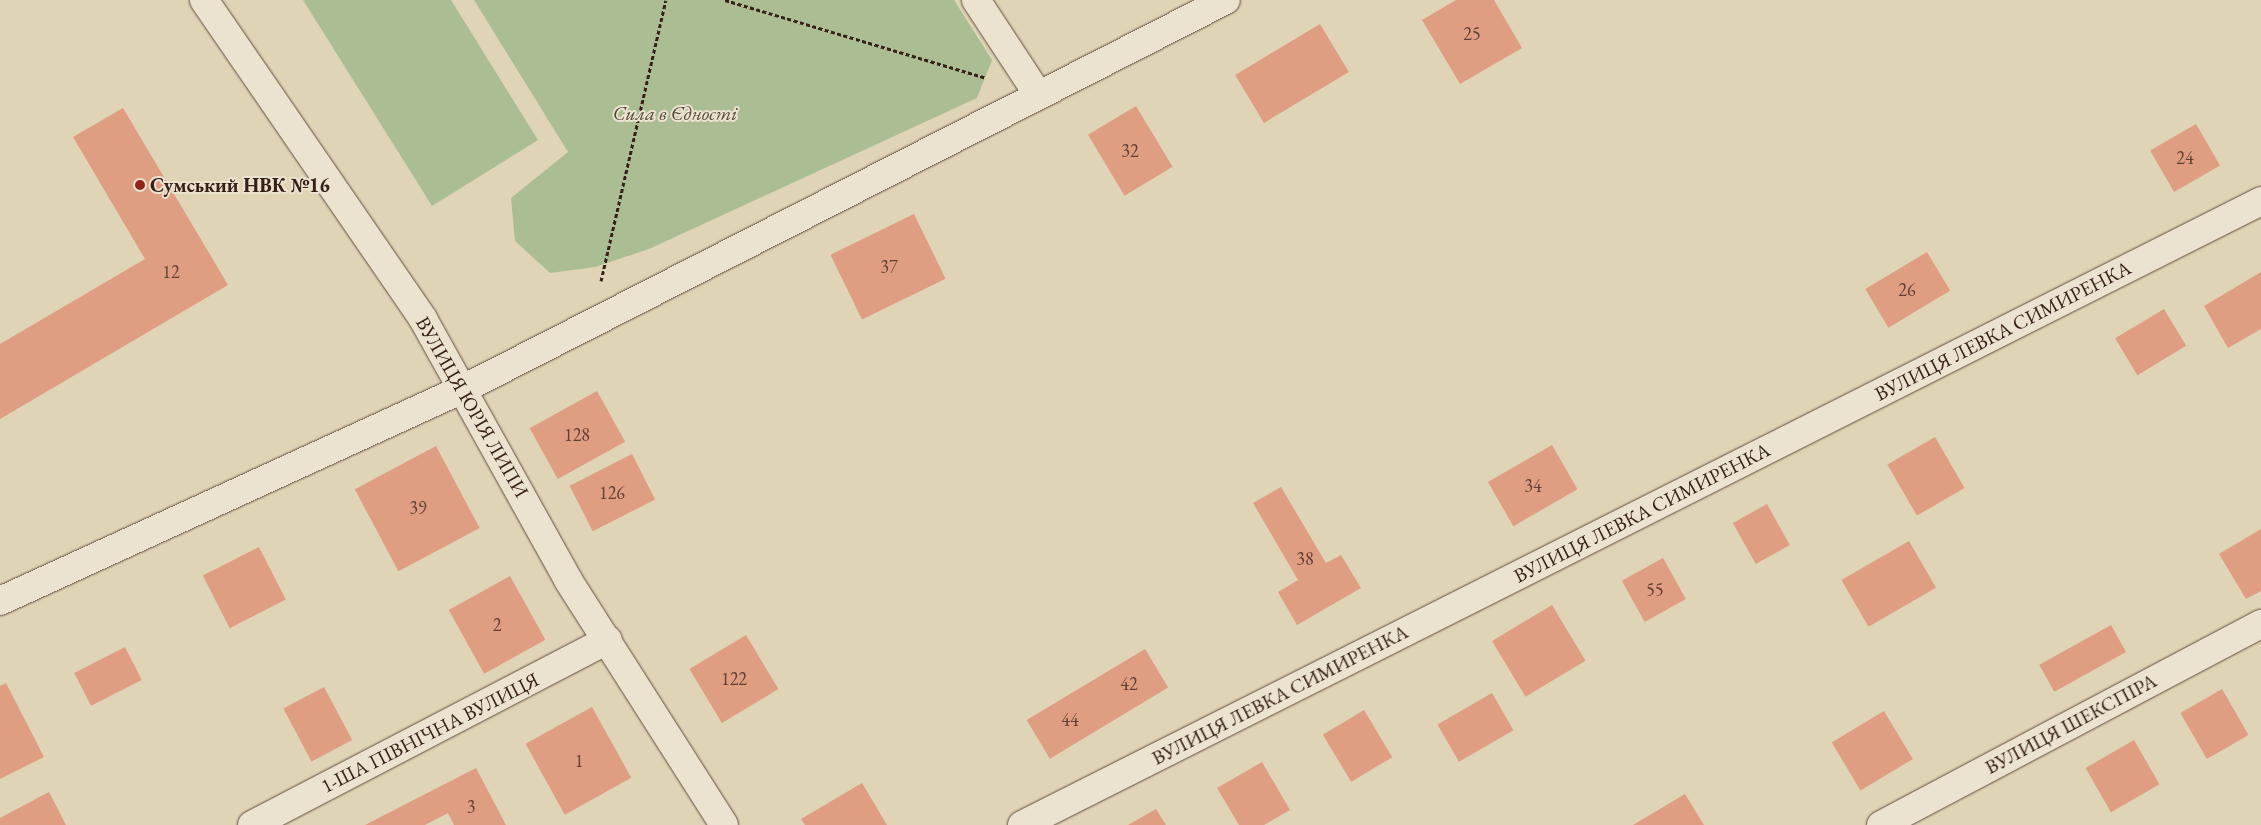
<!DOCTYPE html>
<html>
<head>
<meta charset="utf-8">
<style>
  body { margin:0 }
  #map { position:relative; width:2261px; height:825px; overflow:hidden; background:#e0d4b6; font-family:"EB Garamond",serif }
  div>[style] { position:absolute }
  .green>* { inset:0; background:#abbe93 }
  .building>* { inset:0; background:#df9d81; transform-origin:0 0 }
  .path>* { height:3px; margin-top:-1.5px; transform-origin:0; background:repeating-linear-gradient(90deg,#372017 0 4px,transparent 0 6.5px) }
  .roads { filter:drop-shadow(0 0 1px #614d3f) drop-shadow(0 0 1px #614d3f) }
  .street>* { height:28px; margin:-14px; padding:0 14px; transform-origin:14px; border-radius:14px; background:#ebe3d0 }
  .dots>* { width:14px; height:14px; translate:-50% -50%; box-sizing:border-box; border:2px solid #ebe3d0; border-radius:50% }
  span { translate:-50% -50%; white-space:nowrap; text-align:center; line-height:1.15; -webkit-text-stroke:4px #ebe3d0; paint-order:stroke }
  .number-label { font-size:18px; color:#613f32 }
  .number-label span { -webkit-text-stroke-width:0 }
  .park-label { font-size:20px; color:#544836; font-style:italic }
  .poi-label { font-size:20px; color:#372017; font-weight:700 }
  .left { translate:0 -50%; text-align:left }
  .street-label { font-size:20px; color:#372017 }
</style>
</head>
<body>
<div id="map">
  <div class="green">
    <i style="clip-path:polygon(303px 0,451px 0,538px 140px,432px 206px)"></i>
    <i style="clip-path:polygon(474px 0,954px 0,992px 60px,977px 98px,649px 249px,595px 267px,550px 273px,515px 241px,511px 198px,568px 152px)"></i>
  </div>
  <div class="building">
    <i style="clip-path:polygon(1456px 0,1494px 0,1522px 48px,1460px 84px,1422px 20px)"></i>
    <i style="left:1320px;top:24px;width:56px;height:99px;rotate:59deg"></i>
    <i style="left:1136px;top:106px;width:71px;height:56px;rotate:59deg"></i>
    <i style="clip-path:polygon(123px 108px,228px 285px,0 419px,0 344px,145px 259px,73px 137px)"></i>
    <i style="left:2196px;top:124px;width:48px;height:53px;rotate:60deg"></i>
    <i style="left:914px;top:214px;width:72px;height:93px;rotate:64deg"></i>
    <i style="left:1927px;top:252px;width:45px;height:72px;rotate:59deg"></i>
    <i style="clip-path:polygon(2261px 272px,2261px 329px,2228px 348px,2204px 306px)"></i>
    <i style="left:2164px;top:309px;width:43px;height:57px;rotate:59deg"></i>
    <i style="left:597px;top:391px;width:58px;height:77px;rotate:61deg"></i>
    <i style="left:1935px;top:437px;width:59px;height:55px;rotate:60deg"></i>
    <i style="left:1552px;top:445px;width:51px;height:74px;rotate:60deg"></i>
    <i style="left:436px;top:446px;width:93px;height:92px;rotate:62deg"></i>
    <i style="left:632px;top:454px;width:51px;height:70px;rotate:63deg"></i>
    <i style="clip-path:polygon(1281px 487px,1326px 563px,1341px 555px,1361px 588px,1297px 625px,1278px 592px,1298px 580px,1253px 503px)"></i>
    <i style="left:1767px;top:504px;width:47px;height:39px;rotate:61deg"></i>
    <i style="clip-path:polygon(2261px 529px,2261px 591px,2246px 599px,2219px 554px)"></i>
    <i style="left:1909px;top:541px;width:54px;height:78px;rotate:60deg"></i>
    <i style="left:259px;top:547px;width:59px;height:63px;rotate:63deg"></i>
    <i style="left:1663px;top:558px;width:47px;height:47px;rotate:61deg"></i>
    <i style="left:510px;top:576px;width:73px;height:70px;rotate:61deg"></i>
    <i style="left:1552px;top:605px;width:65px;height:70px;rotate:59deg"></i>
    <i style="left:2111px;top:625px;width:31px;height:82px;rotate:61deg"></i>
    <i style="left:746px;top:635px;width:63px;height:66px;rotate:59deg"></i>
    <i style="left:125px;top:647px;width:37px;height:57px;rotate:63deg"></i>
    <i style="left:1145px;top:649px;width:45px;height:138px;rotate:59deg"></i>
    <i style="clip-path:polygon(6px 683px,44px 757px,0 779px,0 686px)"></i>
    <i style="left:324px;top:687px;width:60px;height:46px;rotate:62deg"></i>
    <i style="left:2222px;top:689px;width:53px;height:48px;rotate:60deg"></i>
    <i style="left:1492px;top:693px;width:43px;height:63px;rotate:60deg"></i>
    <i style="left:592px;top:707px;width:81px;height:76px;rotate:61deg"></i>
    <i style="left:1364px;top:710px;width:55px;height:48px;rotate:59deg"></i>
    <i style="left:1884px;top:711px;width:56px;height:61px;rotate:59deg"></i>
    <i style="left:2134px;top:740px;width:51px;height:56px;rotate:60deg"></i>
    <i style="clip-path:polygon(1262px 762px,1290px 810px,1264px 825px,1239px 825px,1217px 788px)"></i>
    <i style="clip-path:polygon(476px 768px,506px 825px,454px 825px,448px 813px,425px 825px,365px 825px)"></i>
    <i style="clip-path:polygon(862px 783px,887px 825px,805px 825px,801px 819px)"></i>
    <i style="clip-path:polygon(49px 792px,66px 825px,0 825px,0 818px)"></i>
    <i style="clip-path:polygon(1685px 794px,1704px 825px,1633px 825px)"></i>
    <i style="clip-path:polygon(1156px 809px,1166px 825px,1128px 825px)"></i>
  </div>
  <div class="path">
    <i style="left:725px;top:0;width:272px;rotate:16.6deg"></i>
    <i style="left:601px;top:281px;width:288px;rotate:-77deg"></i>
  </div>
  <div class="roads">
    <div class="street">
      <i style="left:204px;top:0;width:387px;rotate:55.5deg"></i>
      <i style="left:423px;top:319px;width:299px;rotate:60.9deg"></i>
      <i style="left:568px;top:580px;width:290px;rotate:57.5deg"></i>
      <i style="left:976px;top:0;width:111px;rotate:56.7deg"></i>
      <i style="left:0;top:601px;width:511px;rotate:-24.61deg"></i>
      <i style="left:465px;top:388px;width:854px;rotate:-27.02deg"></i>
      <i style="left:252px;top:825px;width:401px;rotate:-27.5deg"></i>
      <i style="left:1022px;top:825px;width:1387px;rotate:-26.73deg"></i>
      <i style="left:1881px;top:825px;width:430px;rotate:-27.9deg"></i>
    </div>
  </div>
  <div class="dots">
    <i style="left:140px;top:185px;background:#8f2418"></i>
  </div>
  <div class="number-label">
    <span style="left:1472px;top:34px">25</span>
    <span style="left:1130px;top:151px">32</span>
    <span style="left:2185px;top:158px">24</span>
    <span style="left:889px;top:267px">37</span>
    <span style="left:171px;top:272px">12</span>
    <span style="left:1907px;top:290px">26</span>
    <span style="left:577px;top:435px">128</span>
    <span style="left:1533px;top:486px">34</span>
    <span style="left:612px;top:493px">126</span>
    <span style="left:418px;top:508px">39</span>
    <span style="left:1305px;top:559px">38</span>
    <span style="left:1655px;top:590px">55</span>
    <span style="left:497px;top:625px">2</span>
    <span style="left:734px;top:679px">122</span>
    <span style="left:1129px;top:684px">42</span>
    <span style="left:1070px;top:720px">44</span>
    <span style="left:579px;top:761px">1</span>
    <span style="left:471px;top:807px">3</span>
  </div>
  <div class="park-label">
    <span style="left:675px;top:113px">Сила в Єдності</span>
  </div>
  <div class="poi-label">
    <span class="left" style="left:150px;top:185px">Сумський НВК №16</span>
  </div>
  <div class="street-label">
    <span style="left:2003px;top:331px;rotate:-27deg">ВУЛИЦЯ ЛЕВКА СИМИРЕНКА</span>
    <span style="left:472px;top:407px;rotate:60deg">ВУЛИЦЯ ЮРІЯ ЛИПИ</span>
    <span style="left:1642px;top:513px;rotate:-27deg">ВУЛИЦЯ ЛЕВКА СИМИРЕНКА</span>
    <span style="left:1280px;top:695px;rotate:-27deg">ВУЛИЦЯ ЛЕВКА СИМИРЕНКА</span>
    <span style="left:2071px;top:724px;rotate:-28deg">ВУЛИЦЯ ШЕКСПІРА</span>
    <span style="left:430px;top:733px;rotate:-27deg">1-ША ПІВНІЧНА ВУЛИЦЯ</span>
  </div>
</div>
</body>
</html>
